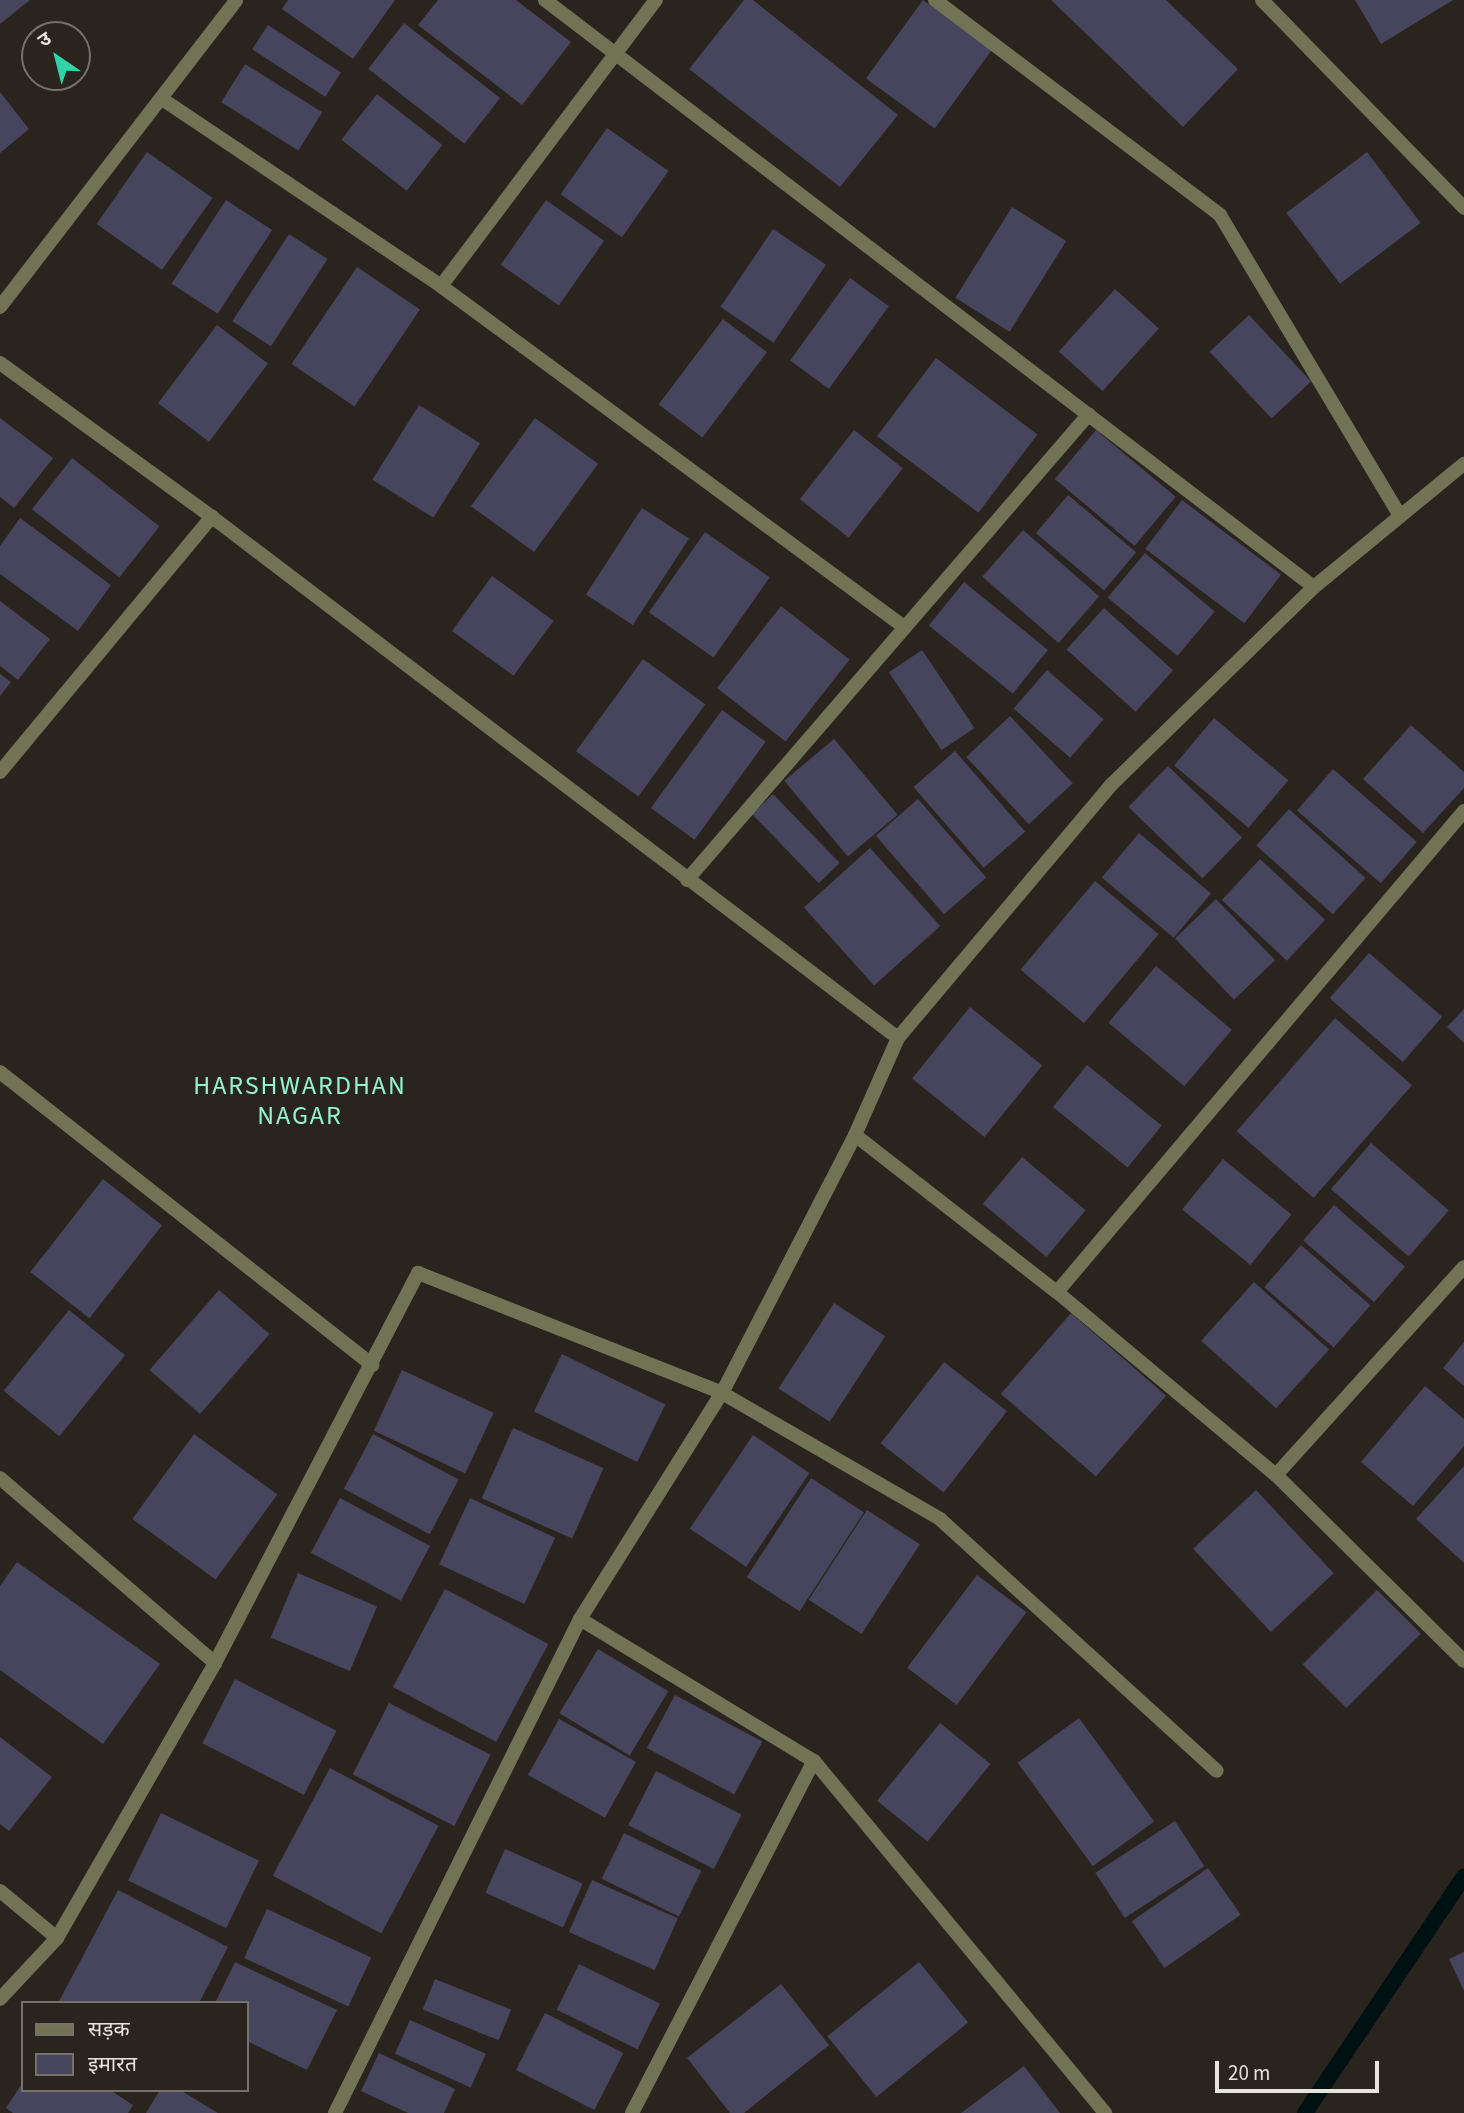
<!DOCTYPE html>
<html>
<head>
<meta charset="utf-8">
<style>
  body { margin:0 }
  #map { position:relative; width:1464px; height:2113px; overflow:hidden; background:#29241d; font-family:"Source Sans 3","Noto Sans Devanagari",sans-serif }
  div>[style] { position:absolute }
  .stream>* { height:16px; margin:-8px; padding:0 8px; transform-origin:8px; border-radius:8px; background:#011 }
  .building>* { inset:0; background:#47445d; transform-origin:0 0 }
  .minor>* { height:14px; margin:-7px; padding:0 7px; transform-origin:7px; border-radius:7px; background:#707455 }
  span { translate:-50% -50%; white-space:nowrap; text-align:center; line-height:1.15; -webkit-text-stroke:6px #29241d; paint-order:stroke }
  .neighbourhood-label { font-size:26px; color:#95f2d2; letter-spacing:2px }
  .legend { position:absolute; left:21px; top:2001px; width:228px; height:91px; box-sizing:border-box; background:#29241d; border:2px solid #75716b; margin:0; padding:9px 12px; list-style:none; font-size:21px; color:#e7e4df }
  .legend li { display:flex; align-items:center; gap:14px; height:35px }
  .legend b { width:35px; border:2px solid #75716b }
  .north { position:absolute; left:21px; top:21px; width:70px; height:70px; box-sizing:border-box; background:#29241d; border:2px solid #75716b; border-radius:50%; rotate:325deg; font-size:19px; font-weight:700; line-height:28px; text-align:center; color:#e7e4df }
  .north::after { content:''; display:block; margin:auto; width:24px; height:32px; background:#30d4aa; clip-path:polygon(50% 0,100% 100%,50% 72%,0 100%) }
  .scale { position:absolute; left:1215px; top:2061px; width:164px; height:32px; box-sizing:border-box; border:4px solid #e7e4df; border-top:0; padding-left:9px; font-size:21px; line-height:24px; white-space:nowrap; color:#e7e4df; -webkit-text-stroke:5px #29241d; paint-order:stroke }
</style>
</head>
<body>
<div id="map">
  <div class="stream">
    <i style="left:1305px;top:2113px;width:285px;rotate:-56.1deg"></i>
  </div>
  <div class="building">
    <i style="clip-path:polygon(0 0,30px 0,0 24px)"></i>
    <i style="clip-path:polygon(288px 0,395px 0,353px 59px,282px 9px)"></i>
    <i style="clip-path:polygon(438px 0,516px 0,571px 42px,522px 105px,418px 25px)"></i>
    <i style="clip-path:polygon(744px 0,753px 0,898px 115px,840px 187px,689px 69px)"></i>
    <i style="left:923px;top:0;width:85px;height:97px;rotate:36deg"></i>
    <i style="clip-path:polygon(1051px 0,1166px 0,1238px 69px,1183px 127px)"></i>
    <i style="clip-path:polygon(1355px 0,1453px 0,1381px 44px)"></i>
    <i style="left:404px;top:23px;width:122px;height:58px;rotate:38deg"></i>
    <i style="left:268px;top:25px;width:87px;height:29px;rotate:33deg"></i>
    <i style="left:245px;top:64px;width:91px;height:45px;rotate:32deg"></i>
    <i style="clip-path:polygon(0 92px,29px 129px,0 153px)"></i>
    <i style="left:377px;top:94px;width:83px;height:58px;rotate:38deg"></i>
    <i style="left:607px;top:128px;width:75px;height:81px;rotate:35deg"></i>
    <i style="left:147px;top:152px;width:80px;height:88px;rotate:35deg"></i>
    <i style="left:1367px;top:152px;width:89px;height:101px;rotate:53deg"></i>
    <i style="left:226px;top:200px;width:55px;height:100px;rotate:33deg"></i>
    <i style="left:546px;top:200px;width:71px;height:79px;rotate:35deg"></i>
    <i style="left:1012px;top:207px;width:64px;height:107px;rotate:32deg"></i>
    <i style="left:773px;top:229px;width:64px;height:94px;rotate:34deg"></i>
    <i style="left:289px;top:234px;width:46px;height:104px;rotate:33deg"></i>
    <i style="left:357px;top:267px;width:76px;height:117px;rotate:34deg"></i>
    <i style="left:850px;top:278px;width:48px;height:102px;rotate:36deg"></i>
    <i style="left:1115px;top:289px;width:59px;height:84px;rotate:42deg"></i>
    <i style="left:1249px;top:315px;width:91px;height:54px;rotate:47deg"></i>
    <i style="left:723px;top:319px;width:55px;height:107px;rotate:37deg"></i>
    <i style="left:217px;top:325px;width:64px;height:98px;rotate:37deg"></i>
    <i style="left:936px;top:358px;width:127px;height:98px;rotate:37deg"></i>
    <i style="left:419px;top:405px;width:72px;height:88px;rotate:32deg"></i>
    <i style="clip-path:polygon(0 418px,53px 458px,14px 508px,0 497px)"></i>
    <i style="left:535px;top:418px;width:78px;height:109px;rotate:36deg"></i>
    <i style="left:854px;top:430px;width:62px;height:88px;rotate:38deg"></i>
    <i style="left:1096px;top:430px;width:104px;height:64px;rotate:40deg"></i>
    <i style="left:72px;top:458px;width:111px;height:65px;rotate:38deg"></i>
    <i style="left:1068px;top:495px;width:89px;height:50px;rotate:40deg"></i>
    <i style="left:1182px;top:500px;width:124px;height:61px;rotate:37deg"></i>
    <i style="left:642px;top:508px;width:56px;height:103px;rotate:33deg"></i>
    <i style="clip-path:polygon(20px 518px,111px 585px,78px 631px,0 574px,0 546px)"></i>
    <i style="left:1023px;top:530px;width:101px;height:62px;rotate:41deg"></i>
    <i style="left:705px;top:532px;width:79px;height:98px;rotate:35deg"></i>
    <i style="left:1145px;top:553px;width:91px;height:58px;rotate:40deg"></i>
    <i style="left:492px;top:576px;width:76px;height:68px;rotate:36deg"></i>
    <i style="left:964px;top:582px;width:108px;height:56px;rotate:39deg"></i>
    <i style="clip-path:polygon(0 601px,50px 639px,18px 680px,0 666px)"></i>
    <i style="left:781px;top:606px;width:87px;height:104px;rotate:38deg"></i>
    <i style="left:1104px;top:608px;width:93px;height:56px;rotate:42deg"></i>
    <i style="left:922px;top:650px;width:94px;height:40px;rotate:56deg"></i>
    <i style="left:643px;top:659px;width:77px;height:114px;rotate:36deg"></i>
    <i style="left:1047px;top:670px;width:75px;height:51px;rotate:41deg"></i>
    <i style="clip-path:polygon(0 674px,11px 682px,0 696px)"></i>
    <i style="left:722px;top:710px;width:54px;height:121px;rotate:36deg"></i>
    <i style="left:1010px;top:716px;width:92px;height:60px;rotate:47deg"></i>
    <i style="left:1214px;top:718px;width:97px;height:62px;rotate:40deg"></i>
    <i style="clip-path:polygon(1411px 725px,1464px 772px,1464px 788px,1423px 833px,1363px 779px)"></i>
    <i style="left:834px;top:739px;width:99px;height:65px;rotate:50deg"></i>
    <i style="left:955px;top:751px;width:107px;height:55px;rotate:49deg"></i>
    <i style="left:1168px;top:766px;width:103px;height:57px;rotate:44deg"></i>
    <i style="left:1333px;top:769px;width:111px;height:55px;rotate:41deg"></i>
    <i style="left:773px;top:794px;width:96px;height:29px;rotate:46deg"></i>
    <i style="left:918px;top:799px;width:104px;height:56px;rotate:49deg"></i>
    <i style="left:1289px;top:809px;width:103px;height:49px;rotate:42deg"></i>
    <i style="left:1139px;top:833px;width:94px;height:58px;rotate:40deg"></i>
    <i style="left:870px;top:848px;width:105px;height:89px;rotate:48deg"></i>
    <i style="left:1260px;top:859px;width:89px;height:56px;rotate:43deg"></i>
    <i style="left:1095px;top:881px;width:83px;height:116px;rotate:40deg"></i>
    <i style="left:1216px;top:899px;width:85px;height:57px;rotate:46deg"></i>
    <i style="left:1369px;top:953px;width:97px;height:60px;rotate:41deg"></i>
    <i style="left:1156px;top:966px;width:99px;height:74px;rotate:40deg"></i>
    <i style="left:970px;top:1007px;width:93px;height:92px;rotate:39deg"></i>
    <i style="clip-path:polygon(1464px 1009px,1464px 1043px,1447px 1027px)"></i>
    <i style="left:1335px;top:1018px;width:102px;height:150px;rotate:41deg"></i>
    <i style="left:1087px;top:1065px;width:96px;height:54px;rotate:39deg"></i>
    <i style="left:1371px;top:1143px;width:103px;height:61px;rotate:41deg"></i>
    <i style="left:1022px;top:1157px;width:83px;height:61px;rotate:40deg"></i>
    <i style="left:1223px;top:1159px;width:88px;height:65px;rotate:39deg"></i>
    <i style="left:103px;top:1179px;width:75px;height:118px;rotate:38deg"></i>
    <i style="left:1334px;top:1205px;width:94px;height:47px;rotate:41deg"></i>
    <i style="left:1301px;top:1245px;width:92px;height:56px;rotate:41deg"></i>
    <i style="left:1254px;top:1282px;width:101px;height:79px;rotate:42deg"></i>
    <i style="left:219px;top:1290px;width:67px;height:106px;rotate:41deg"></i>
    <i style="left:834px;top:1303px;width:61px;height:102px;rotate:33deg"></i>
    <i style="left:69px;top:1310px;width:72px;height:104px;rotate:39deg"></i>
    <i style="left:1071px;top:1313px;width:126px;height:107px;rotate:41deg"></i>
    <i style="clip-path:polygon(1464px 1342px,1464px 1386px,1443px 1368px)"></i>
    <i style="left:562px;top:1354px;width:115px;height:64px;rotate:26deg"></i>
    <i style="left:944px;top:1362px;width:80px;height:103px;rotate:38deg"></i>
    <i style="left:402px;top:1370px;width:101px;height:67px;rotate:25deg"></i>
    <i style="clip-path:polygon(1425px 1386px,1464px 1419px,1464px 1446px,1413px 1506px,1361px 1462px)"></i>
    <i style="left:513px;top:1428px;width:99px;height:77px;rotate:24deg"></i>
    <i style="left:194px;top:1434px;width:103px;height:105px;rotate:36deg"></i>
    <i style="left:373px;top:1434px;width:97px;height:62px;rotate:28deg"></i>
    <i style="left:753px;top:1435px;width:68px;height:113px;rotate:34deg"></i>
    <i style="clip-path:polygon(1464px 1466px,1464px 1563px,1416px 1519px)"></i>
    <i style="left:811px;top:1478px;width:63px;height:118px;rotate:33deg"></i>
    <i style="left:1256px;top:1490px;width:114px;height:86px;rotate:47deg"></i>
    <i style="left:340px;top:1498px;width:102px;height:62px;rotate:28deg"></i>
    <i style="left:470px;top:1498px;width:94px;height:73px;rotate:25deg"></i>
    <i style="left:867px;top:1510px;width:63px;height:107px;rotate:33deg"></i>
    <i style="clip-path:polygon(17px 1562px,160px 1664px,103px 1744px,0 1670px,0 1586px)"></i>
    <i style="left:298px;top:1573px;width:86px;height:70px;rotate:23deg"></i>
    <i style="left:977px;top:1575px;width:62px;height:116px;rotate:37deg"></i>
    <i style="left:445px;top:1589px;width:117px;height:111px;rotate:28deg"></i>
    <i style="left:1377px;top:1590px;width:62px;height:105px;rotate:45deg"></i>
    <i style="left:598px;top:1649px;width:82px;height:75px;rotate:31deg"></i>
    <i style="left:235px;top:1679px;width:114px;height:72px;rotate:27deg"></i>
    <i style="left:675px;top:1695px;width:99px;height:60px;rotate:28deg"></i>
    <i style="left:389px;top:1703px;width:114px;height:80px;rotate:27deg"></i>
    <i style="left:1079px;top:1718px;width:128px;height:76px;rotate:54deg"></i>
    <i style="left:559px;top:1719px;width:88px;height:64px;rotate:29deg"></i>
    <i style="left:940px;top:1723px;width:65px;height:100px;rotate:39deg"></i>
    <i style="clip-path:polygon(0 1737px,52px 1777px,9px 1831px,0 1824px)"></i>
    <i style="left:330px;top:1768px;width:123px;height:122px;rotate:28deg"></i>
    <i style="left:656px;top:1771px;width:96px;height:61px;rotate:27deg"></i>
    <i style="left:161px;top:1813px;width:109px;height:75px;rotate:26deg"></i>
    <i style="left:1175px;top:1821px;width:54px;height:95px;rotate:57deg"></i>
    <i style="left:624px;top:1833px;width:86px;height:51px;rotate:26deg"></i>
    <i style="left:505px;top:1849px;width:85px;height:48px;rotate:24deg"></i>
    <i style="left:1208px;top:1868px;width:57px;height:93px;rotate:55deg"></i>
    <i style="left:592px;top:1880px;width:94px;height:57px;rotate:24deg"></i>
    <i style="clip-path:polygon(118px 1890px,228px 1947px,199px 2003px,58px 2003px)"></i>
    <i style="left:267px;top:1909px;width:115px;height:54px;rotate:25deg"></i>
    <i style="clip-path:polygon(1464px 1952px,1464px 1991px,1449px 1959px)"></i>
    <i style="clip-path:polygon(235px 1962px,337px 2010px,307px 2070px,247px 2041px,247px 2003px,215px 2003px)"></i>
    <i style="left:919px;top:1962px;width:78px;height:118px;rotate:51deg"></i>
    <i style="left:579px;top:1964px;width:90px;height:51px;rotate:26deg"></i>
    <i style="left:435px;top:1979px;width:82px;height:33px;rotate:22deg"></i>
    <i style="clip-path:polygon(781px 1984px,829px 2045px,744px 2113px,730px 2113px,687px 2058px)"></i>
    <i style="left:545px;top:2013px;width:88px;height:64px;rotate:27deg"></i>
    <i style="left:410px;top:2020px;width:83px;height:37px;rotate:24deg"></i>
    <i style="clip-path:polygon(379px 2053px,455px 2089px,444px 2113px,408px 2113px,361px 2091px)"></i>
    <i style="clip-path:polygon(1024px 2066px,1060px 2113px,961px 2113px)"></i>
    <i style="clip-path:polygon(23px 2082px,23px 2090px,110px 2090px,133px 2105px,128px 2113px,13px 2113px,6px 2108px)"></i>
    <i style="clip-path:polygon(160px 2090px,180px 2090px,218px 2113px,146px 2113px)"></i>
  </div>
  <div class="minor">
    <i style="left:545px;top:0;width:967px;rotate:37.36deg"></i>
    <i style="left:935px;top:0;width:357px;rotate:37deg"></i>
    <i style="left:1220px;top:215px;width:351px;rotate:59.1deg"></i>
    <i style="left:1262px;top:0;width:290px;rotate:45.8deg"></i>
    <i style="left:162px;top:99px;width:336px;rotate:33.8deg"></i>
    <i style="left:441px;top:286px;width:575px;rotate:36.37deg"></i>
    <i style="left:441px;top:286px;width:358px;rotate:-53.1deg"></i>
    <i style="left:0;top:307px;width:387px;rotate:-52.4deg"></i>
    <i style="left:0;top:363px;width:262px;rotate:36deg"></i>
    <i style="left:212px;top:517px;width:861px;rotate:37.22deg"></i>
    <i style="left:0;top:772px;width:332px;rotate:-50.3deg"></i>
    <i style="left:687px;top:880px;width:615px;rotate:-49.22deg"></i>
    <i style="left:0;top:1072px;width:474px;rotate:38.2deg"></i>
    <i style="left:855px;top:1135px;width:256px;rotate:37.9deg"></i>
    <i style="left:1057px;top:1292px;width:285px;rotate:39.9deg"></i>
    <i style="left:1276px;top:1475px;width:264px;rotate:44.7deg"></i>
    <i style="left:1057px;top:1292px;width:630px;rotate:-49.76deg"></i>
    <i style="left:1276px;top:1475px;width:280px;rotate:-47.9deg"></i>
    <i style="left:0;top:1478px;width:284px;rotate:40.7deg"></i>
    <i style="left:580px;top:1619px;width:274px;rotate:31.3deg"></i>
    <i style="left:814px;top:1761px;width:457px;rotate:50.4deg"></i>
    <i style="left:0;top:1891px;width:74px;rotate:39.5deg"></i>
    <i style="left:0;top:1999px;width:83px;rotate:-46.9deg"></i>
    <i style="left:57px;top:1938px;width:317px;rotate:-60.1deg"></i>
    <i style="left:215px;top:1663px;width:440px;rotate:-62.5deg"></i>
    <i style="left:418px;top:1273px;width:327px;rotate:21.5deg"></i>
    <i style="left:722px;top:1393px;width:252px;rotate:30deg"></i>
    <i style="left:940px;top:1519px;width:374px;rotate:42.3deg"></i>
    <i style="left:335px;top:2113px;width:551px;rotate:-63.62deg"></i>
    <i style="left:580px;top:1619px;width:267px;rotate:-57.9deg"></i>
    <i style="left:722px;top:1393px;width:290px;rotate:-62.7deg"></i>
    <i style="left:855px;top:1135px;width:106px;rotate:-66.1deg"></i>
    <i style="left:898px;top:1038px;width:331px;rotate:-49.9deg"></i>
    <i style="left:1111px;top:785px;width:284px;rotate:-44.3deg"></i>
    <i style="left:1314px;top:587px;width:194px;rotate:-39.4deg"></i>
    <i style="left:632px;top:2113px;width:396px;rotate:-62.7deg"></i>
  </div>
  <div class="neighbourhood-label">
    <span style="left:300px;top:1101px">HARSHWARDHAN<br>NAGAR</span>
  </div>
  <ul class="legend">
  <li><b style="height:9px;background:#707455"></b>सड़क</li>
  <li><b style="height:19px;background:#47445d"></b>इमारत</li>
  </ul>
  <div class="north">उ</div>
  <div class="scale">20 m</div>
</div>
</body>
</html>
